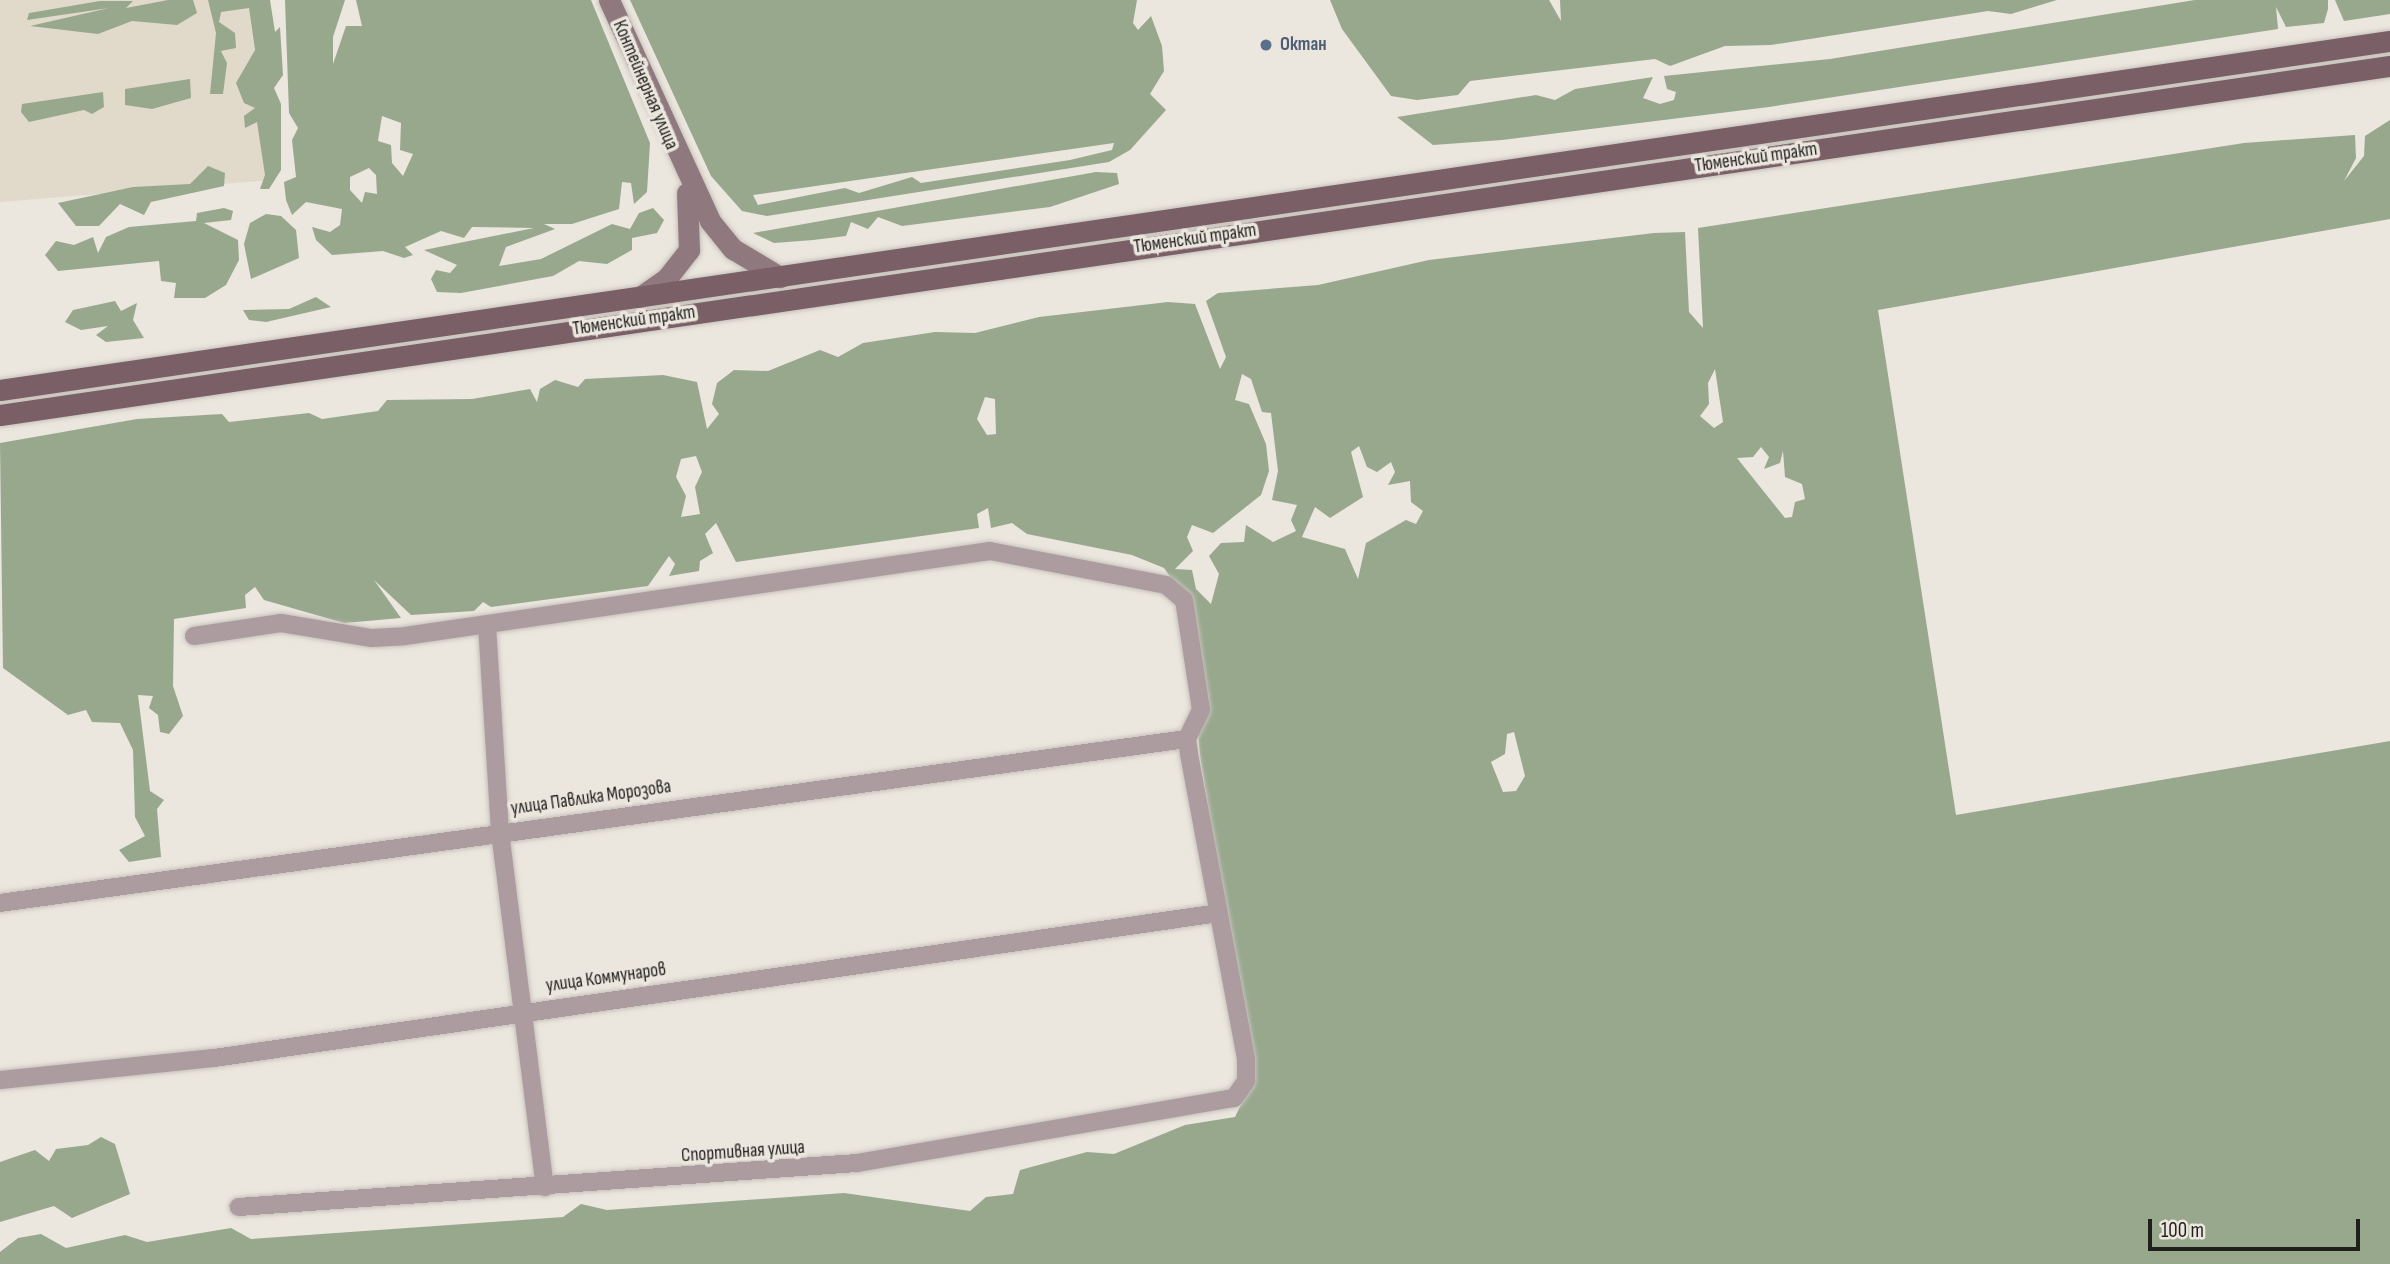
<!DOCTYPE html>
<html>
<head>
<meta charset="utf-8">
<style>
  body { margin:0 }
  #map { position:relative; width:2390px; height:1264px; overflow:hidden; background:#ebe6de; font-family:"Sofia Sans Condensed",sans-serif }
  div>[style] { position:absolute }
  .built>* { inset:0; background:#e1d9ca }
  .forest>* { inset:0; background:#98a88d }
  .roads { filter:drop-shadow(0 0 2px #c6c2bb) drop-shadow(0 0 2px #c6c2bb) }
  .street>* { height:18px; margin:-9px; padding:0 9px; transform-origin:9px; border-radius:9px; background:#ac9ca0 }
  .secondary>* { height:21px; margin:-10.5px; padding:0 10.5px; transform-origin:10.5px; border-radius:10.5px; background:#8f797e }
  .primary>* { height:21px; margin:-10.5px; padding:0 10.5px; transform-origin:10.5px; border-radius:10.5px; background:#7a5f66 }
  .dots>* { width:19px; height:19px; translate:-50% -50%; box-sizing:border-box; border:4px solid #ebe6de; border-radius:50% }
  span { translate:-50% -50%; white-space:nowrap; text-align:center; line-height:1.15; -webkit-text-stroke:7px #ebe6de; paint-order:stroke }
  .service-label { font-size:19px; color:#4e5e75; font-weight:700 }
  .left { translate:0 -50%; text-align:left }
  .street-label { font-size:19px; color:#201f1c }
  .scale { position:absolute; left:2148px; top:1219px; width:212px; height:32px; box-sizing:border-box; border:4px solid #201f1c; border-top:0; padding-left:9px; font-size:21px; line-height:24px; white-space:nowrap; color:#201f1c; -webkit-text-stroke:5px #ebe6de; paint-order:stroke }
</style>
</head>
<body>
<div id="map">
  <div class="built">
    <i style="clip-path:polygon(0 0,248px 0,271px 180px,0 202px)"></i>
  </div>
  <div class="forest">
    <i style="clip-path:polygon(168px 0,193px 0,197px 13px,177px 25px,132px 21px,98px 34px,30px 26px,109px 8px,27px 20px,29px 13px,100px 1px,133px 1px,126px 8px)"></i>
    <i style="clip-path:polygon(208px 0,270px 0,275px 32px,280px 27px,283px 75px,274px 88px,281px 104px,281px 170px,269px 189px,260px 189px,265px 175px,257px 122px,245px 128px,244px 116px,255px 108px,244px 103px,236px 83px,255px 50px,249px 8px,221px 12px,219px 22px,235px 33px,236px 48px,221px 51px,227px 63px,223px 94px,210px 94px,216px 33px)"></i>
    <i style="clip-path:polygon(evenodd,285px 0,345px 0,333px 37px,333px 64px,346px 26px,362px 26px,356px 0,591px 0,650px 143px,647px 192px,634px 204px,631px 183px,622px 182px,619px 209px,572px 224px,544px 224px,555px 229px,506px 247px,499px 266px,541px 259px,612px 224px,630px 229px,639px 213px,653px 208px,664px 220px,657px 233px,632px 238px,632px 250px,607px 264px,579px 261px,553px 276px,461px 293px,437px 292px,431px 279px,436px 270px,450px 273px,457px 265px,424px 250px,534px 228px,472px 227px,464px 238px,441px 231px,405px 247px,413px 255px,404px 258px,383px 251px,332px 255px,316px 240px,312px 227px,330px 232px,340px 225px,342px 209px,306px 202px,292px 215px,286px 200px,284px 182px,296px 177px,292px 140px,298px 128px,289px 113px,285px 0,382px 116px,401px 123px,400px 150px,413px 154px,403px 176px,392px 163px,391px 145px,378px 141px,382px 116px,285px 0,369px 168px,376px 175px,377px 194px,365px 192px,362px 203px,350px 190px,350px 177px,369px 168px)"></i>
    <i style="clip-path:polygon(evenodd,630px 0,1137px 0,1133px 23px,1138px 30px,1151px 16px,1162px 46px,1164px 71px,1150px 94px,1166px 110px,1130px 150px,1109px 162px,767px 216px,742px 211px,711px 176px,630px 0,1114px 143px,1112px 150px,1070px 160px,921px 183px,912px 177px,859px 193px,845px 188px,758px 205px,753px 195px,1114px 143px)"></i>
    <i style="clip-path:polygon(1330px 0,1549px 0,1561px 21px,1560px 0,2057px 0,2011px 14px,1988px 11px,1771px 45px,1725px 46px,1670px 66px,1655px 59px,1470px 81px,1458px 95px,1417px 100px,1391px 96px,1342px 29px)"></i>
    <i style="clip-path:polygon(2195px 0,2328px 0,2328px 9px,2324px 23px,2286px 27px,2276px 7px,2278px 29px,1769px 107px,1502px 140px,1433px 145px,1397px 117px,1536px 95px,1555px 100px,1575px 89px,1653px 77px,1643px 98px,1660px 104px,1674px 100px,1676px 92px,1667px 89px,1664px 76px,1830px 59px)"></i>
    <i style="clip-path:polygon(2335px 0,2390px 0,2390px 14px,2344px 21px)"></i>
    <i style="clip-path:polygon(190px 79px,191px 98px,152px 109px,125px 105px,125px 89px)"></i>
    <i style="clip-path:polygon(103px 92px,104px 107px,92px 114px,84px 110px,29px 122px,21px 112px,22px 104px)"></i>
    <i style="clip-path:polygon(evenodd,2390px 120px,2390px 219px,1878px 310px,1956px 815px,2390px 741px,2390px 1264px,0 1264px,0 1252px,18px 1238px,41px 1234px,66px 1248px,125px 1235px,147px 1242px,231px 1228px,251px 1239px,563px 1217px,581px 1204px,607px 1210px,844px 1193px,970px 1211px,986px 1197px,1013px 1194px,1020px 1170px,1087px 1152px,1114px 1154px,1185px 1125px,1235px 1117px,1252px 1082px,1200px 755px,1187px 600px,1164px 568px,1132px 555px,1027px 534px,1012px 523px,991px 528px,988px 508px,977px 514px,979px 528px,736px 562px,716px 523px,705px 534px,713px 553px,700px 561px,699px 571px,669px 576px,675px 564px,669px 556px,648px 586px,491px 607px,483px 602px,474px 611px,411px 615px,374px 580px,401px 618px,344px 623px,264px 600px,255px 587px,245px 595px,246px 608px,174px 619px,173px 686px,183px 716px,169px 734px,160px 732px,158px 715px,149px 708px,153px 696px,138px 695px,150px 791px,164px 800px,157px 809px,161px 857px,129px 862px,119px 850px,145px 836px,135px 817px,133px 750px,120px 723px,92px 722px,86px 710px,68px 715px,3px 668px,0 443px,137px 419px,222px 414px,229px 422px,309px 413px,322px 419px,378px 411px,387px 400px,472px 399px,530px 389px,537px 402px,540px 389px,555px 380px,578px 387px,585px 379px,663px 375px,697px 382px,707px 429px,719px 414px,712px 404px,717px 383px,734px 370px,768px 371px,820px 350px,838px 357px,863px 343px,935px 332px,975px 333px,1039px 317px,1168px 302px,1195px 304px,1220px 369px,1226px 357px,1206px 301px,1218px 293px,1318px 285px,1429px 260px,1654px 233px,1685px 232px,1689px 312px,1703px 328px,1698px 228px,2244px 143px,2355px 135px,2356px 158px,2344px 181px,2364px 156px,2365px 136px,2390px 120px,1715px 369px,1723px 422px,1714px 428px,1700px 416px,1709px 404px,1708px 383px,1715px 369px,2390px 120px,1242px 374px,1251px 379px,1262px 412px,1271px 413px,1278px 471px,1272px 500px,1297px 505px,1291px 520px,1296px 531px,1273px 542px,1246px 525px,1244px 542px,1221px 543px,1209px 556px,1219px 574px,1211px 604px,1196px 589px,1192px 570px,1175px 569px,1193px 551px,1187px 537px,1192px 525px,1213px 533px,1261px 495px,1269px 471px,1266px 444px,1249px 404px,1235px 400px,1242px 374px,2390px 120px,985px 397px,995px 399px,996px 434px,987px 435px,977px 419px,985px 397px,2390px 120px,1359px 446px,1367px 467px,1377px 472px,1391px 462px,1395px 472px,1388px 485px,1410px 481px,1411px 502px,1423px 511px,1416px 524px,1406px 520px,1366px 543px,1358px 579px,1345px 549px,1302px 537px,1315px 507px,1330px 518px,1363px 497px,1351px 452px,1359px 446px,2390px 120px,1761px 447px,1769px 457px,1764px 469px,1780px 463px,1783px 451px,1785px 477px,1802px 484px,1805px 499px,1795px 502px,1792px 517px,1785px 518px,1737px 458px,1753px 457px,1761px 447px,2390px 120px,696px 456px,702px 472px,695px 487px,700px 514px,681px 517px,686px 496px,676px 477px,681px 459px,696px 456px,2390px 120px,1514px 732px,1525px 776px,1516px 791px,1503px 792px,1491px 762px,1505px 754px,1507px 734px,1514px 732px)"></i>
    <i style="clip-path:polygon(208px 166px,225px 173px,224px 186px,151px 202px,144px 215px,120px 204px,99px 226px,76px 226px,58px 203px,133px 187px,190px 184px)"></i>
    <i style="clip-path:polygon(1096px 172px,1117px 173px,1119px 184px,1050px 207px,902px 226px,878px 217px,868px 229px,851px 222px,846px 236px,813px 240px,774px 243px,753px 233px)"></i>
    <i style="clip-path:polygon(224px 208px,233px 211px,231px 220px,204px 223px,238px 240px,239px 260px,226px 285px,205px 298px,174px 298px,176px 283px,161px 281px,159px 261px,58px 271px,45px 255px,56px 241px,74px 245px,93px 237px,98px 253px,106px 237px,129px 227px,196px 221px,197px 213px)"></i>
    <i style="clip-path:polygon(266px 214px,281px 216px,296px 230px,299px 258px,251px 279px,244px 244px,250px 223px)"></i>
    <i style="clip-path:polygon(316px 297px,331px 307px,266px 322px,249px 320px,243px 310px,289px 309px)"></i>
    <i style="clip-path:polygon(115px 301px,121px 311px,137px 303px,133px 320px,144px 338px,106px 342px,96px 335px,108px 326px,81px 330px,65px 322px,73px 310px)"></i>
    <i style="clip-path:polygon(101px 1137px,115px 1144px,130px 1194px,72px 1218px,54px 1206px,0 1222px,0 1162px,35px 1150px,49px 1161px,56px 1149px,88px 1145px)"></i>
  </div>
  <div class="roads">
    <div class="street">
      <i style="left:487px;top:625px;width:207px;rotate:86.4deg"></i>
      <i style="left:500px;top:832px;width:358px;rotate:82.8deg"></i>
      <i style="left:194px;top:636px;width:88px;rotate:-8.5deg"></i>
      <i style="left:281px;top:623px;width:92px;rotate:9.4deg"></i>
      <i style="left:372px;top:638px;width:33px;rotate:-3deg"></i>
      <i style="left:405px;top:636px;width:591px;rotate:-8.27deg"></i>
      <i style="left:990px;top:551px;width:179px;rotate:10.9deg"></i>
      <i style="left:1166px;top:585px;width:23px;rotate:40deg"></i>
      <i style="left:1184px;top:600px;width:111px;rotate:81.2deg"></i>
      <i style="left:1201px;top:710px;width:32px;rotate:116deg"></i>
      <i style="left:1187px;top:739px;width:15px;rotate:82deg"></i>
      <i style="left:1189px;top:754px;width:310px;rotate:79.4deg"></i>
      <i style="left:1246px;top:1059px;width:22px;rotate:90deg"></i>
      <i style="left:1246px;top:1081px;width:21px;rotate:125deg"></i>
      <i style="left:1234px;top:1098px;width:383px;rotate:170.2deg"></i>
      <i style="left:857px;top:1163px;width:620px;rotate:175.93deg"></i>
      <i style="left:0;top:903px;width:1198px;rotate:-7.87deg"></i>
      <i style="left:0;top:1080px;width:215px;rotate:-5.9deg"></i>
      <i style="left:214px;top:1058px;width:1015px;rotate:-8.21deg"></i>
    </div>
    <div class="secondary">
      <i style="left:609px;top:0;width:243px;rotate:65.4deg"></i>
      <i style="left:710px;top:221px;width:36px;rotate:51deg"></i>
      <i style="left:733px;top:249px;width:55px;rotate:30.8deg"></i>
      <i style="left:640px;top:297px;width:33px;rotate:-35deg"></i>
      <i style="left:667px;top:278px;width:36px;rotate:-52deg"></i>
      <i style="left:689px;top:250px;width:57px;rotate:-92deg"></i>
    </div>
    <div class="primary">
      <i style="left:0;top:390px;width:2415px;rotate:-8.31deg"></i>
      <i style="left:0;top:415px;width:2415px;rotate:-8.31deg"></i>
    </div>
  </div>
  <div class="dots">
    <i style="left:1266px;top:45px;background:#5c6f8a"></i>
  </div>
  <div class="service-label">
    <span class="left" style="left:1280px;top:45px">Октан</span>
  </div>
  <div class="street-label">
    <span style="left:645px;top:85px;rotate:67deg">Контейнерная улица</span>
    <span style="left:1756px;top:158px;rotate:-8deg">Тюменский тракт</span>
    <span style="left:1195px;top:239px;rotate:-8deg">Тюменский тракт</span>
    <span style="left:634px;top:321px;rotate:-8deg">Тюменский тракт</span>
    <span style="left:591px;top:798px;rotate:-8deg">улица Павлика Морозова</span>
    <span style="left:606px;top:978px;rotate:-8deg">улица Коммунаров</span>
    <span style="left:743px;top:1152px;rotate:-4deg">Спортивная улица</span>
  </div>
  <div class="scale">100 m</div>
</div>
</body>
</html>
